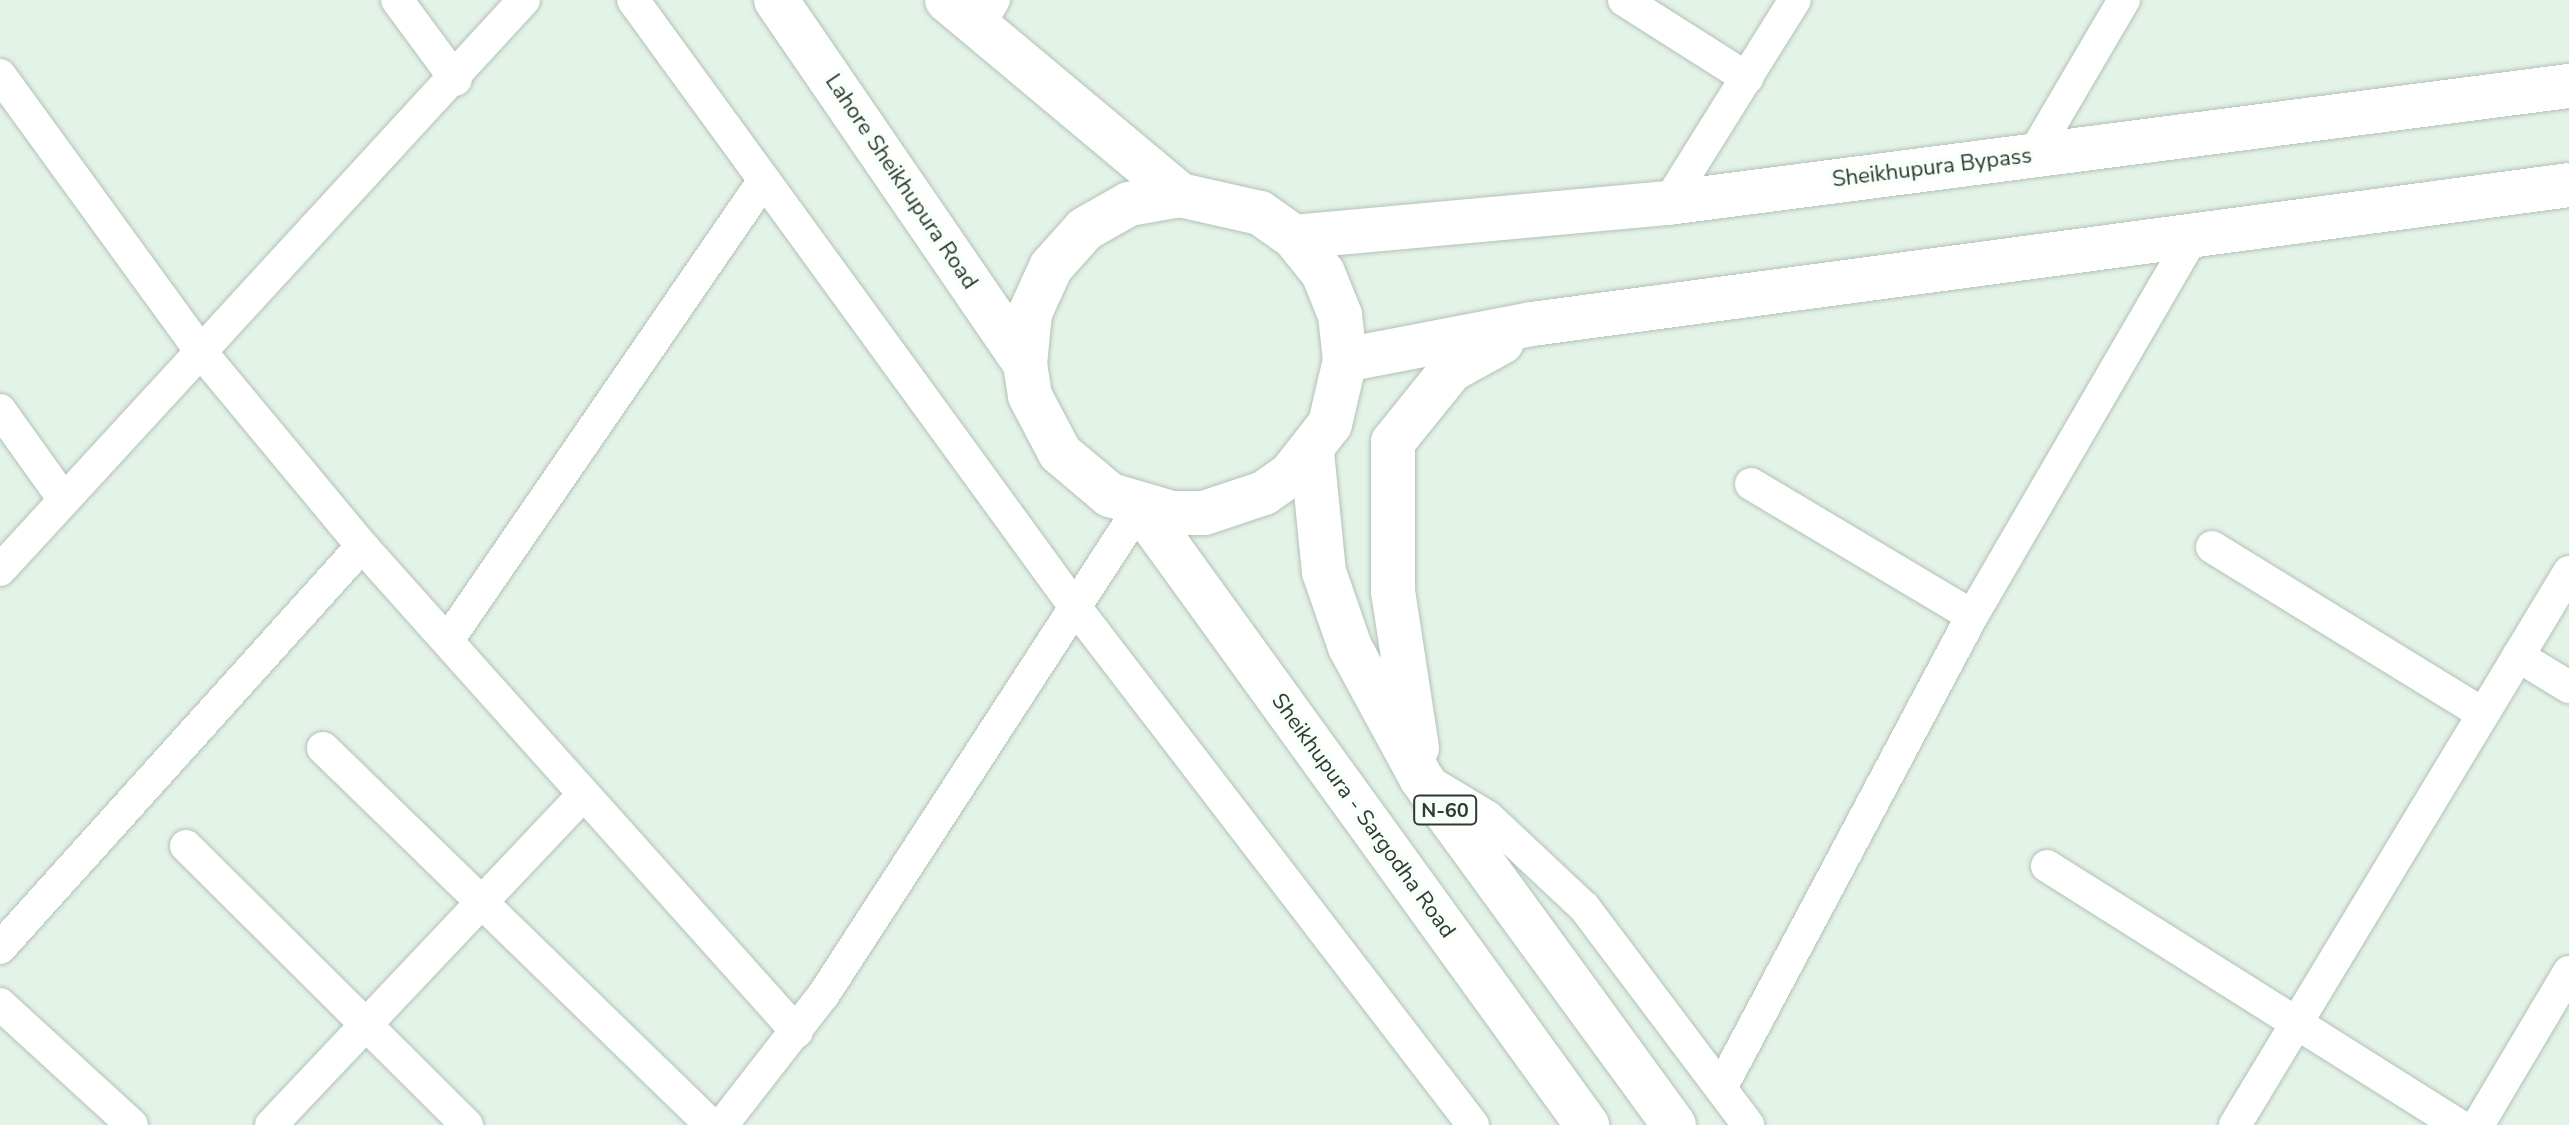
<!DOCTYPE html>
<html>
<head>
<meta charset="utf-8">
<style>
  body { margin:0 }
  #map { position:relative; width:2569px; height:1125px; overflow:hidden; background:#e4f3e8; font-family:"Nunito Sans",sans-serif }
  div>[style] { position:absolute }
  .roads { filter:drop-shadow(0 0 2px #b3c1b6) drop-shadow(0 0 2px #b3c1b6) }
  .street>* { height:32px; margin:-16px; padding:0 16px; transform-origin:16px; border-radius:16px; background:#fff }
  .highway>* { height:44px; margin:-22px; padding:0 22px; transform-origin:22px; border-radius:22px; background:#fff }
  span { translate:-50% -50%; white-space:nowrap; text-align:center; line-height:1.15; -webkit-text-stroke:7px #f6fff8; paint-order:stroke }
  .shield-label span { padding:2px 6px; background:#f6fff8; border:2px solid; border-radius:6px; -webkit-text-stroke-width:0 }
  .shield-label { font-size:20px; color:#313732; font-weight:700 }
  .street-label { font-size:22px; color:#313732 }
</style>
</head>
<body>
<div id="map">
  <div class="roads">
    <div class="street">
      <i style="left:397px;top:0;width:99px;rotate:53.6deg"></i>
      <i style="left:633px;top:0;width:746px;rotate:53.94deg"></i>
      <i style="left:1072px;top:603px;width:658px;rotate:52.47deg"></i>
      <i style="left:1624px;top:0;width:146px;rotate:32.4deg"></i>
      <i style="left:977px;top:28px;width:33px;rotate:-59deg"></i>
      <i style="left:0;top:75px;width:342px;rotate:54deg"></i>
      <i style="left:201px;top:352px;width:252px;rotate:50.3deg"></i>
      <i style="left:362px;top:546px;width:652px;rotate:48.17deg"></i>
      <i style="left:2033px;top:155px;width:180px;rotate:-59.6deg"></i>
      <i style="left:1668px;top:203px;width:239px;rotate:-58deg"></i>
      <i style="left:0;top:410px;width:107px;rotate:54.5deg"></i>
      <i style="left:1751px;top:484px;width:257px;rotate:30.8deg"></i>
      <i style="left:2212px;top:547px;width:318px;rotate:31.6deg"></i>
      <i style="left:0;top:570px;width:774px;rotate:-47.41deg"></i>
      <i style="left:448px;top:640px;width:558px;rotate:-55.51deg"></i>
      <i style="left:2518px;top:656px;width:60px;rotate:31.3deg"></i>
      <i style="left:323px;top:748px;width:541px;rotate:44.18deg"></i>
      <i style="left:1433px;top:784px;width:64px;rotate:31deg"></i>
      <i style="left:1488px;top:817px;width:132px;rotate:43.2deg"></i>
      <i style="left:1584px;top:907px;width:273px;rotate:53deg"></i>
      <i style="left:186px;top:846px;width:396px;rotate:44.8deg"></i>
      <i style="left:2047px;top:866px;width:487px;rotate:32.2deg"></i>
      <i style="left:0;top:948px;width:541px;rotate:-48deg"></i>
      <i style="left:0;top:1004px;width:179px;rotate:42.5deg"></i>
      <i style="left:1721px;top:1088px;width:535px;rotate:-62deg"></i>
      <i style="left:1972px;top:616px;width:434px;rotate:-59.8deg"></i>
      <i style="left:271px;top:1125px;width:454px;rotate:-46.6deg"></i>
      <i style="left:722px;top:1125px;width:166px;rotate:-52.1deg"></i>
      <i style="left:824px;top:994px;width:581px;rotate:-57.02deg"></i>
      <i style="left:2235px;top:1125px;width:646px;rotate:-58.87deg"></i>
      <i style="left:2478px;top:1125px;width:178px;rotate:-59.3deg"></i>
    </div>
    <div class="highway">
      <i style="left:776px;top:0;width:441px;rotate:55.6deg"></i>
      <i style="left:1025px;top:364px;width:32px;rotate:81deg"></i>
      <i style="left:1030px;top:396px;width:64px;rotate:62.2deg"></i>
      <i style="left:1060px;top:453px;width:65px;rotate:40deg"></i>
      <i style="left:1110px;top:495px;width:65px;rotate:16.2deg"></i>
      <i style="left:1172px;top:513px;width:32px"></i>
      <i style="left:1204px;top:513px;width:63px;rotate:-18.4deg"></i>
      <i style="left:1264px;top:493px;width:32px;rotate:-35deg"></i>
      <i style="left:1290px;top:475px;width:65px;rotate:-51.9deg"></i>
      <i style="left:1330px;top:424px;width:66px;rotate:-76.8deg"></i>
      <i style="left:1345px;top:360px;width:45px;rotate:-96.3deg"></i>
      <i style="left:1340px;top:315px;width:45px;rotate:-112deg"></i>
      <i style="left:1323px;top:273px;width:46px;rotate:-128.9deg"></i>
      <i style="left:1294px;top:237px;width:42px;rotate:-144.8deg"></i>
      <i style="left:1260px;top:213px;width:82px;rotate:-167.3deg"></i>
      <i style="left:1180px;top:195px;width:52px;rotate:170deg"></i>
      <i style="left:1129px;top:204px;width:51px;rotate:150.4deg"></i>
      <i style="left:1085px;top:229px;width:51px;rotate:131.8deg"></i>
      <i style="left:1051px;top:267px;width:51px;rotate:114.5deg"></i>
      <i style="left:1030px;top:313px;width:51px;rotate:95.6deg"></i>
      <i style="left:947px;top:0;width:304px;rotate:39.9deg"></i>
      <i style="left:1294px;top:237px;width:376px;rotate:-5.2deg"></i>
      <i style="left:1668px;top:203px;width:909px;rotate:-7.4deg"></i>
      <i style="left:1345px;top:360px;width:190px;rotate:-10.9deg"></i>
      <i style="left:1532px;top:324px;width:1046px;rotate:-7.63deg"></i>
      <i style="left:1312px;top:452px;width:121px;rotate:84.3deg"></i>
      <i style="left:1324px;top:572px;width:79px;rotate:70.9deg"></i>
      <i style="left:1350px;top:647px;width:149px;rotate:61.5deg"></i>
      <i style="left:1421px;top:778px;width:429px;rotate:53.9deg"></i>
      <i style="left:1140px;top:507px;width:763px;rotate:54.12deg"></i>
      <i style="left:1417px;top:748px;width:159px;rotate:-98.7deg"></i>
      <i style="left:1393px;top:591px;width:149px;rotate:-90deg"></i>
      <i style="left:1393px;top:442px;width:92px;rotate:-51.1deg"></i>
      <i style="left:1451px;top:370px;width:58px;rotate:-28.8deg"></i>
    </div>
  </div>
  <div class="shield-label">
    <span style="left:1445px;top:810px">N-60</span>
  </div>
  <div class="street-label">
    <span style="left:1932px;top:168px;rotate:-7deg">Sheikhupura Bypass</span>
    <span style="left:901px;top:182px;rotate:56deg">Lahore Sheikhupura Road</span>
    <span style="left:1363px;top:816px;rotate:54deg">Sheikhupura - Sargodha Road</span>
  </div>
</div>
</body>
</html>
